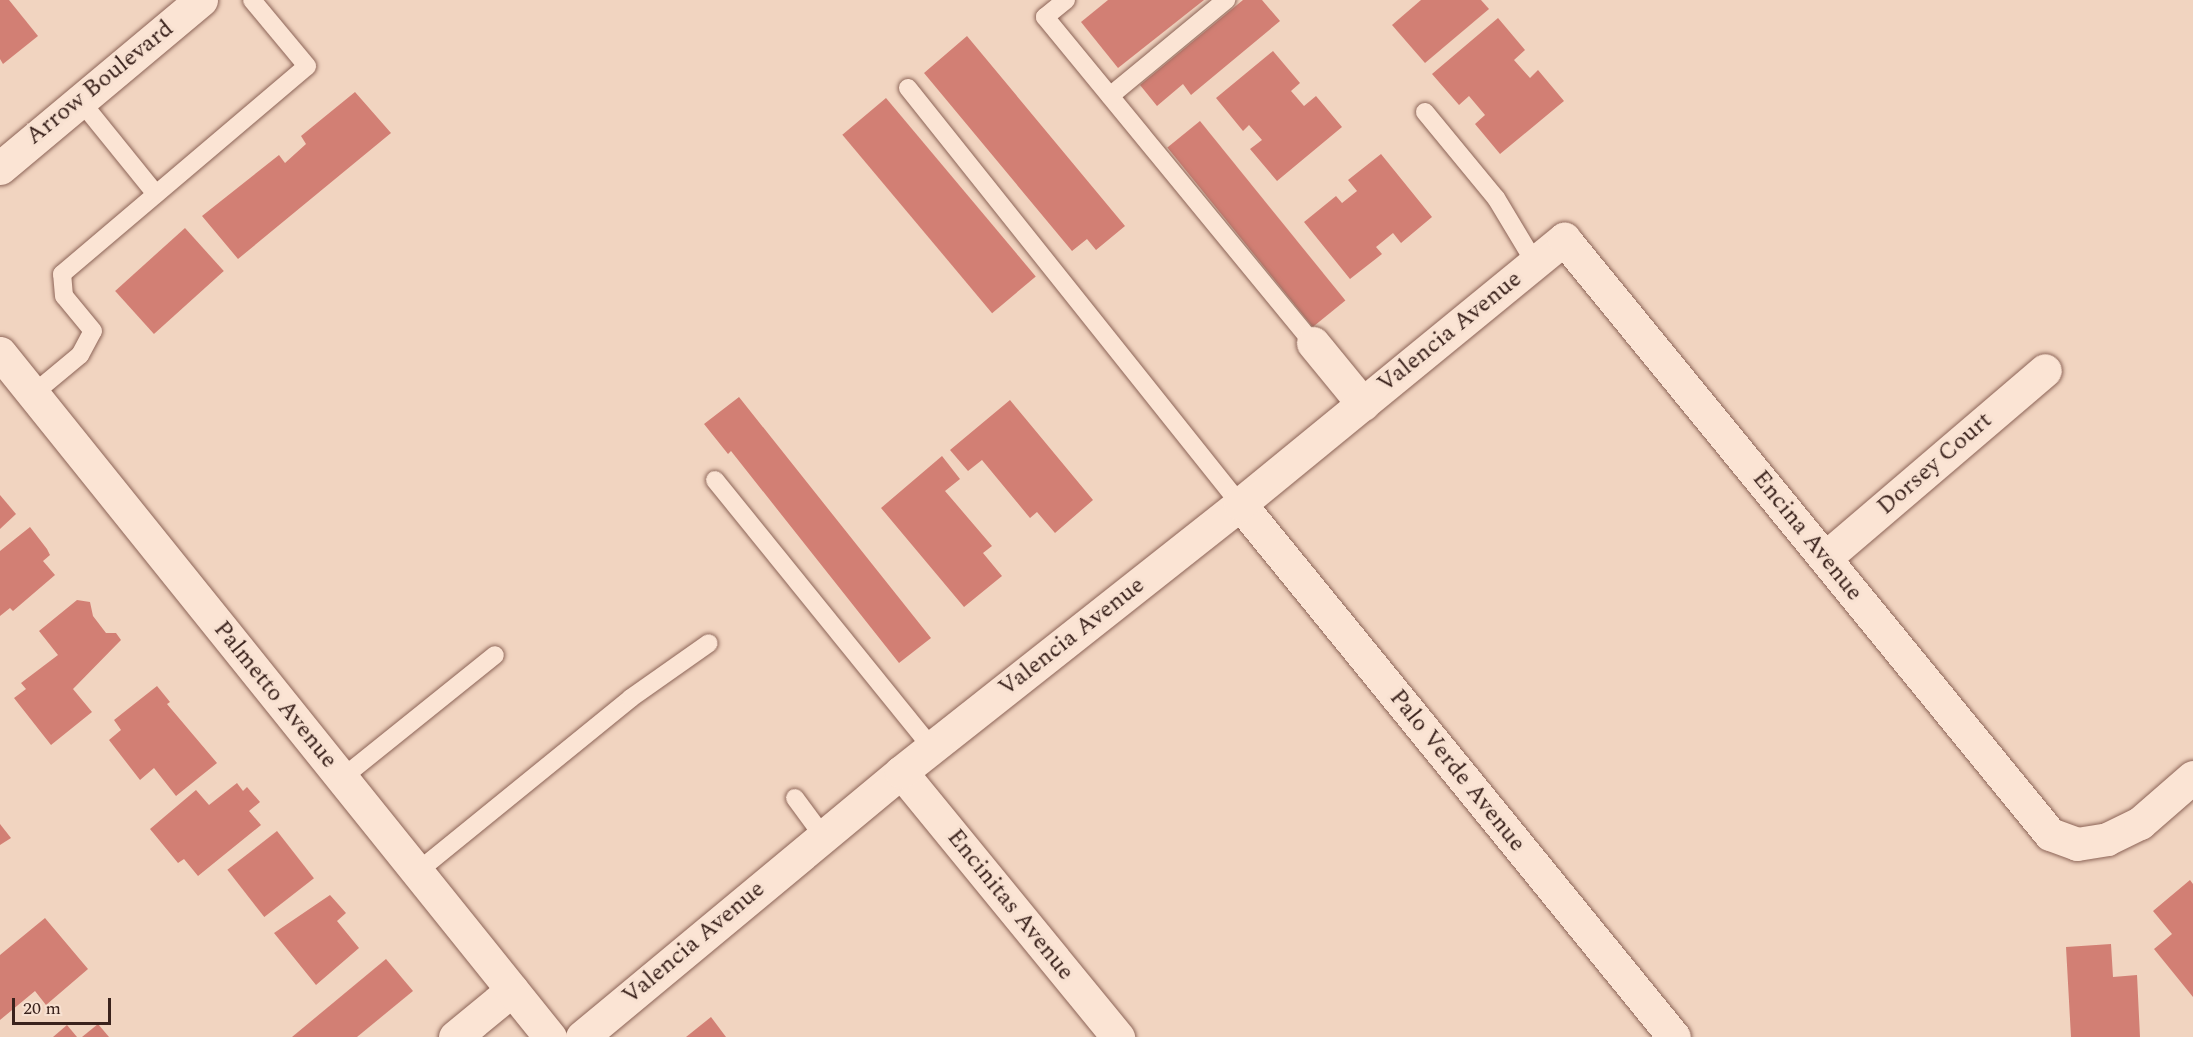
<!DOCTYPE html>
<html>
<head>
<meta charset="utf-8">
<style>
  body { margin:0 }
  #map { position:relative; width:2193px; height:1037px; overflow:hidden; background:#f1d4c0; font-family:Spectral,serif }
  div>[style] { position:absolute }
  .building>* { inset:0; background:#d27f74; transform-origin:0 0 }
  .roads { filter:drop-shadow(0 0 2px #8c6457) drop-shadow(0 0 2px #8c6457) }
  .service>* { height:18px; margin:-9px; padding:0 9px; transform-origin:9px; border-radius:9px; background:#fbe4d4 }
  .minor>* { height:33px; margin:-16.5px; padding:0 16.5px; transform-origin:16.5px; border-radius:16.5px; background:#fbe4d4 }
  .tertiary>* { height:33px; margin:-16.5px; padding:0 16.5px; transform-origin:16.5px; border-radius:16.5px; background:#fbe4d4 }
  .secondary>* { height:33px; margin:-16.5px; padding:0 16.5px; transform-origin:16.5px; border-radius:16.5px; background:#fbe4d4 }
  span { translate:-50% -50%; white-space:nowrap; text-align:center; line-height:1.15; -webkit-text-stroke:6px #f8e1d1; paint-order:stroke }
  .street-label { font-size:24px; color:#3a221c }
  .scale { position:absolute; left:12px; top:998px; width:99px; height:27px; box-sizing:border-box; border:3px solid #3a221c; border-top:0; padding-left:8px; font-size:18px; line-height:21px; white-space:nowrap; color:#3a221c; -webkit-text-stroke:4px #f8e1d1; paint-order:stroke }
</style>
</head>
<body>
<div id="map">
  <div class="building">
    <i style="clip-path:polygon(0 0,9px 0,38px 36px,3px 64px,0 59px)"></i>
    <i style="clip-path:polygon(1108px 0,1204px 0,1118px 68px,1081px 22px)"></i>
    <i style="clip-path:polygon(1243px 0,1262px 0,1280px 21px,1191px 95px,1183px 84px,1157px 106px,1140px 85px)"></i>
    <i style="clip-path:polygon(1421px 0,1481px 0,1489px 9px,1425px 63px,1392px 25px)"></i>
    <i style="clip-path:polygon(1498px 18px,1525px 50px,1514px 60px,1530px 78px,1538px 70px,1564px 101px,1500px 154px,1475px 124px,1485px 115px,1469px 96px,1459px 105px,1432px 74px)"></i>
    <i style="clip-path:polygon(967px 36px,1125px 226px,1096px 250px,1087px 239px,1072px 251px,924px 73px)"></i>
    <i style="clip-path:polygon(1273px 51px,1300px 83px,1291px 91px,1304px 106px,1316px 96px,1342px 127px,1277px 181px,1250px 149px,1262px 140px,1249px 125px,1243px 131px,1216px 98px)"></i>
    <i style="clip-path:polygon(355px 92px,391px 133px,238px 259px,202px 216px,279px 155px,285px 163px,306px 144px,301px 136px)"></i>
    <i style="left:886px;top:98px;width:233px;height:57px;rotate:50deg"></i>
    <i style="left:1200px;top:121px;width:231px;height:42px;rotate:51deg"></i>
    <i style="clip-path:polygon(1381px 154px,1432px 217px,1401px 243px,1393px 233px,1376px 247px,1382px 254px,1350px 279px,1304px 222px,1336px 196px,1342px 203px,1357px 191px,1348px 180px)"></i>
    <i style="left:185px;top:228px;width:58px;height:94px;rotate:48deg"></i>
    <i style="clip-path:polygon(739px 397px,931px 638px,899px 663px,731px 451px,728px 454px,704px 424px)"></i>
    <i style="clip-path:polygon(1010px 400px,1093px 500px,1055px 533px,1037px 512px,1030px 518px,982px 460px,968px 471px,950px 450px)"></i>
    <i style="clip-path:polygon(942px 456px,960px 479px,945px 491px,992px 546px,983px 553px,1002px 576px,964px 607px,881px 508px)"></i>
    <i style="clip-path:polygon(0 495px,16px 514px,0 529px)"></i>
    <i style="clip-path:polygon(30px 527px,47px 549px,50px 555px,43px 561px,55px 575px,13px 611px,10px 608px,0 616px,0 551px)"></i>
    <i style="clip-path:polygon(77px 600px,90px 602px,93px 616px,106px 633px,116px 633px,121px 640px,73px 689px,92px 712px,51px 745px,14px 698px,26px 689px,21px 683px,58px 655px,39px 631px)"></i>
    <i style="clip-path:polygon(157px 686px,170px 702px,167px 704px,217px 763px,176px 796px,154px 768px,140px 780px,109px 740px,121px 730px,114px 720px)"></i>
    <i style="clip-path:polygon(237px 783px,243px 791px,247px 787px,260px 802px,249px 811px,261px 825px,198px 876px,184px 859px,178px 863px,150px 829px,196px 790px,209px 805px)"></i>
    <i style="clip-path:polygon(0 824px,11px 838px,0 845px)"></i>
    <i style="left:277px;top:831px;width:60px;height:63px;rotate:52deg"></i>
    <i style="clip-path:polygon(2190px 880px,2193px 884px,2193px 997px,2154px 949px,2172px 934px,2153px 911px)"></i>
    <i style="clip-path:polygon(330px 895px,346px 913px,337px 921px,359px 948px,316px 985px,274px 933px)"></i>
    <i style="clip-path:polygon(45px 918px,88px 969px,46px 1005px,35px 991px,0 1020px,0 955px)"></i>
    <i style="clip-path:polygon(2111px 944px,2113px 977px,2137px 975px,2140px 1037px,2071px 1037px,2066px 947px)"></i>
    <i style="clip-path:polygon(386px 959px,413px 991px,357px 1037px,292px 1037px)"></i>
    <i style="clip-path:polygon(711px 1017px,726px 1037px,686px 1037px)"></i>
    <i style="clip-path:polygon(98px 1024px,109px 1037px,82px 1037px)"></i>
    <i style="clip-path:polygon(67px 1025px,77px 1037px,53px 1037px)"></i>
  </div>
  <div class="roads">
    <div class="service">
      <i style="left:1066px;top:0;width:27px;rotate:141deg"></i>
      <i style="left:1045px;top:17px;width:422px;rotate:50.6deg"></i>
      <i style="left:908px;top:88px;width:532px;rotate:51.41deg"></i>
      <i style="left:1110px;top:96px;width:151px;rotate:-39.6deg"></i>
      <i style="left:79px;top:99px;width:122px;rotate:51deg"></i>
      <i style="left:1425px;top:112px;width:112px;rotate:50.5deg"></i>
      <i style="left:1496px;top:198px;width:76px;rotate:59deg"></i>
      <i style="left:33px;top:394px;width:61px;rotate:-39.7deg"></i>
      <i style="left:80px;top:355px;width:27px;rotate:-62deg"></i>
      <i style="left:93px;top:331px;width:45px;rotate:-129.6deg"></i>
      <i style="left:64px;top:296px;width:22px;rotate:-95deg"></i>
      <i style="left:62px;top:274px;width:321px;rotate:-40.3deg"></i>
      <i style="left:307px;top:66px;width:86px;rotate:-129.8deg"></i>
      <i style="left:715px;top:480px;width:345px;rotate:51deg"></i>
      <i style="left:342px;top:778px;width:196px;rotate:-38.8deg"></i>
      <i style="left:795px;top:798px;width:47px;rotate:53.6deg"></i>
      <i style="left:417px;top:872px;width:276px;rotate:-39.1deg"></i>
      <i style="left:631px;top:698px;width:95px;rotate:-35.2deg"></i>
    </div>
    <div class="minor">
      <i style="left:1313px;top:343px;width:79px;rotate:50.7deg"></i>
      <i style="left:1240px;top:504px;width:687px;rotate:50.85deg"></i>
      <i style="left:1825px;top:558px;width:289px;rotate:-40.5deg"></i>
      <i style="left:901px;top:772px;width:343px;rotate:50.7deg"></i>
      <i style="left:455px;top:1037px;width:74px;rotate:-39.5deg"></i>
      <i style="left:582px;top:1037px;width:415px;rotate:-39.7deg"></i>
      <i style="left:901px;top:772px;width:432px;rotate:-38.3deg"></i>
      <i style="left:1240px;top:504px;width:419px;rotate:-39.3deg"></i>
      <i style="left:1564px;top:239px;width:768px;rotate:50.76deg"></i>
      <i style="left:2050px;top:834px;width:29px;rotate:20deg"></i>
      <i style="left:2077px;top:844px;width:30px;rotate:-9deg"></i>
      <i style="left:2107px;top:839px;width:37px;rotate:-26deg"></i>
      <i style="left:2140px;top:823px;width:70px;rotate:-41deg"></i>
    </div>
    <div class="tertiary">
      <i style="left:0;top:353px;width:878px;rotate:51.2deg"></i>
    </div>
    <div class="secondary">
      <i style="left:0;top:168px;width:262px;rotate:-39.9deg"></i>
    </div>
  </div>
  <div class="street-label">
    <span style="left:100px;top:83px;rotate:-39deg">Arrow Boulevard</span>
    <span style="left:1450px;top:332px;rotate:-39deg">Valencia Avenue</span>
    <span style="left:1935px;top:464px;rotate:-41deg">Dorsey Court</span>
    <span style="left:1807px;top:536px;rotate:51deg">Encina Avenue</span>
    <span style="left:1072px;top:637px;rotate:-38deg">Valencia Avenue</span>
    <span style="left:275px;top:695px;rotate:51deg">Palmetto Avenue</span>
    <span style="left:1457px;top:771px;rotate:51deg">Palo Verde Avenue</span>
    <span style="left:1010px;top:905px;rotate:51deg">Encinitas Avenue</span>
    <span style="left:694px;top:943px;rotate:-40deg">Valencia Avenue</span>
  </div>
  <div class="scale">20 m</div>
</div>
</body>
</html>
